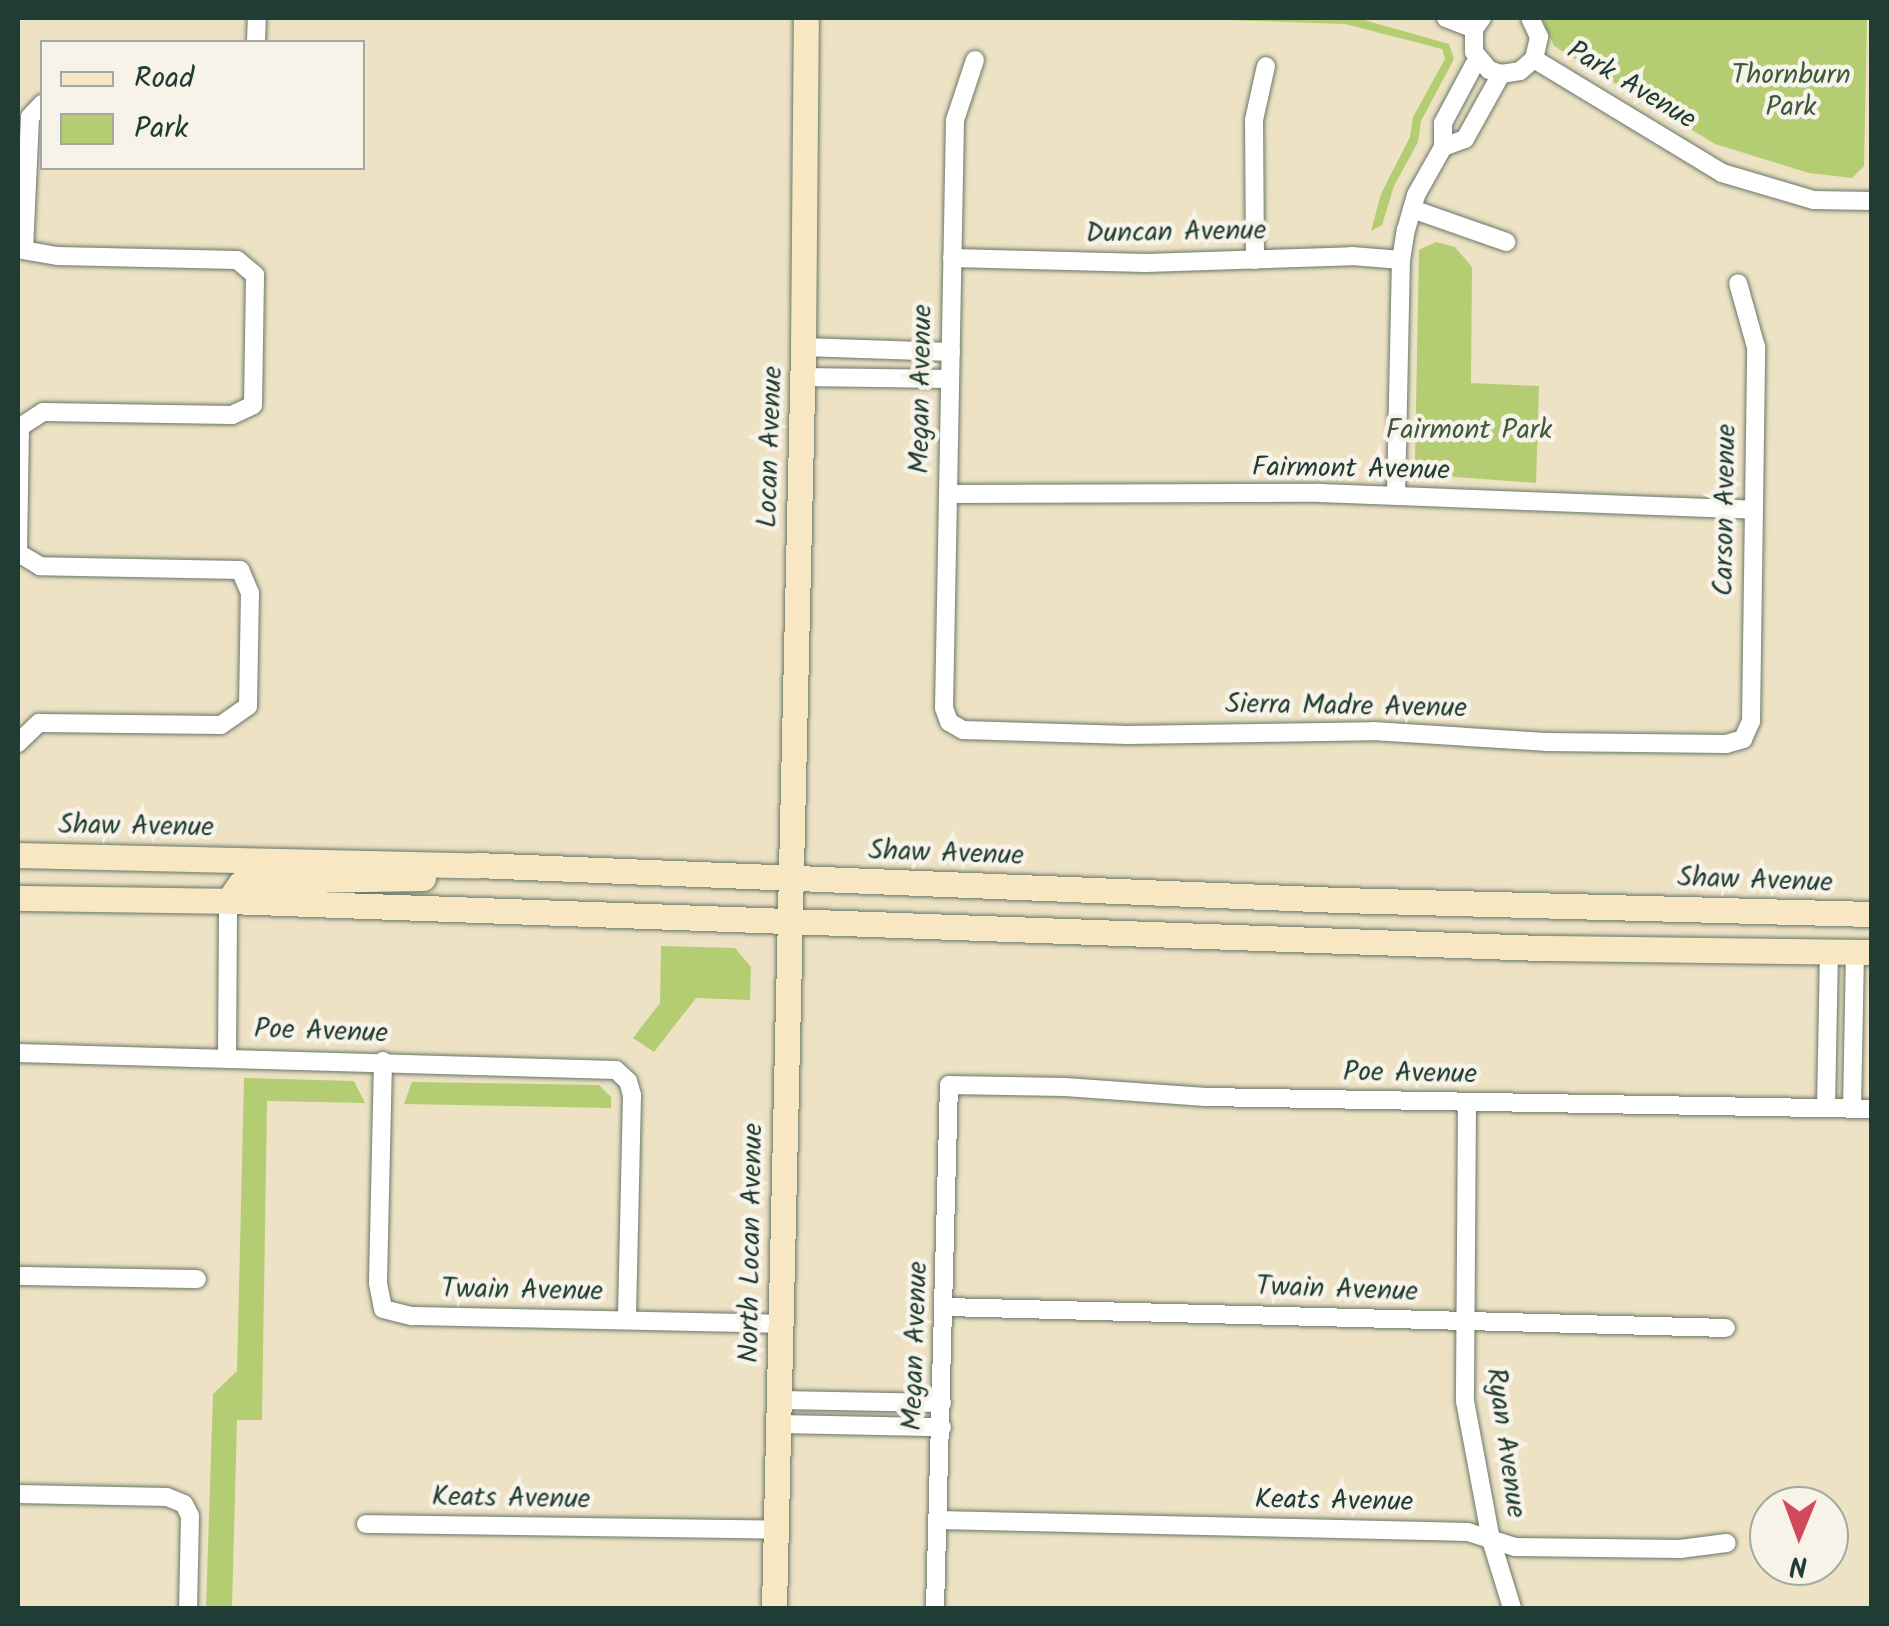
<!DOCTYPE html>
<html>
<head>
<meta charset="utf-8">
<style>
  body { margin:0 }
  #map { position:relative; width:1889px; height:1626px; overflow:hidden; background:#eee2c5; font-family:Kalam,sans-serif }
  div>[style] { position:absolute }
  .green>* { inset:0; background:#b4cd72 }
  .roads { filter:drop-shadow(0 0 2px #677767) drop-shadow(0 0 2px #677767) }
  .street>* { height:18px; margin:-9px; padding:0 9px; transform-origin:9px; border-radius:9px; background:#fff }
  .secondary>* { height:25px; margin:-12.5px; padding:0 12.5px; transform-origin:12.5px; border-radius:12.5px; background:#f8e7c3 }
  span { translate:-50% -50%; white-space:nowrap; text-align:center; line-height:1.15; -webkit-text-stroke:9px #f7f3e8; paint-order:stroke }
  .park-label { font-size:28px; color:#3d5a40 }
  .street-label { font-size:28px; color:#1f3d34 }
  .frame { position:absolute; inset:0; border:20px solid #1f3d34; pointer-events:none }
  .legend { position:absolute; left:40px; top:40px; width:325px; height:130px; box-sizing:border-box; background:#f7f3e8; border:2px solid #a1aaa0; margin:0; padding:12px 18px; list-style:none; font-size:30px; color:#1f3d34 }
  .legend li { display:flex; align-items:center; gap:20px; height:50px }
  .legend b { width:50px; border:2px solid #a1aaa0 }
  .north { position:absolute; left:1749px; top:1486px; width:100px; height:100px; box-sizing:border-box; background:#f7f3e8; border:2px solid #a1aaa0; border-radius:50%; rotate:181deg; font-size:28px; font-weight:700; line-height:40px; text-align:center; color:#1f3d34 }
  .north::after { content:''; display:block; margin:auto; width:35px; height:45px; background:#d1495b; clip-path:polygon(50% 0,100% 100%,50% 72%,0 100%) }
</style>
</head>
<body>
<div id="map">
  <div class="green">
    <i style="clip-path:polygon(1162px 18px,1357px 18px,1449px 44px,1454px 59px,1421px 121px,1418px 142px,1394px 186px,1382px 225px,1371px 231px,1381px 194px,1410px 137px,1413px 117px,1445px 59px,1442px 49px,1345px 24px)"></i>
    <i style="clip-path:polygon(1542px 18px,1867px 18px,1864px 166px,1852px 178px,1809px 173px,1715px 144px,1554px 46px)"></i>
    <i style="clip-path:polygon(1436px 242px,1455px 247px,1472px 267px,1471px 383px,1539px 386px,1536px 483px,1429px 475px,1415px 459px,1419px 250px)"></i>
    <i style="clip-path:polygon(661px 946px,735px 948px,751px 967px,750px 1000px,696px 998px,654px 1052px,633px 1038px,660px 1003px)"></i>
    <i style="clip-path:polygon(244px 1078px,354px 1081px,365px 1103px,267px 1101px,262px 1420px,237px 1420px,232px 1608px,206px 1608px,213px 1394px,237px 1371px)"></i>
    <i style="clip-path:polygon(412px 1082px,599px 1085px,611px 1097px,611px 1108px,404px 1104px)"></i>
  </div>
  <div class="roads">
    <div class="street">
      <i style="left:1446px;top:18px;width:30px;rotate:21deg"></i>
      <i style="left:1482px;top:18px;width:14px;rotate:126deg"></i>
      <i style="left:1474px;top:29px;width:23px;rotate:90deg"></i>
      <i style="left:1474px;top:52px;width:23px;rotate:50deg"></i>
      <i style="left:1489px;top:70px;width:13px;rotate:18deg"></i>
      <i style="left:1501px;top:74px;width:19px;rotate:-9deg"></i>
      <i style="left:1520px;top:71px;width:18px;rotate:-41deg"></i>
      <i style="left:1534px;top:59px;width:23px;rotate:-77deg"></i>
      <i style="left:1539px;top:37px;width:21px;rotate:-115deg"></i>
      <i style="left:256px;top:42px;width:24px;rotate:-88deg"></i>
      <i style="left:1534px;top:59px;width:220px;rotate:31.2deg"></i>
      <i style="left:1722px;top:173px;width:95px;rotate:16.5deg"></i>
      <i style="left:1813px;top:200px;width:59px;rotate:1deg"></i>
      <i style="left:975px;top:60px;width:63px;rotate:108.4deg"></i>
      <i style="left:955px;top:120px;width:588px;rotate:91.07deg"></i>
      <i style="left:944px;top:708px;width:15px;rotate:70deg"></i>
      <i style="left:949px;top:722px;width:16px;rotate:30deg"></i>
      <i style="left:963px;top:730px;width:165px;rotate:1.7deg"></i>
      <i style="left:1128px;top:735px;width:245px;rotate:-0.9deg"></i>
      <i style="left:1373px;top:731px;width:173px;rotate:3.6deg"></i>
      <i style="left:1546px;top:742px;width:180px;rotate:0.6deg"></i>
      <i style="left:1726px;top:744px;width:18px;rotate:-16deg"></i>
      <i style="left:1743px;top:739px;width:20px;rotate:-66deg"></i>
      <i style="left:1751px;top:721px;width:374px;rotate:-89.2deg"></i>
      <i style="left:1756px;top:347px;width:66px;rotate:-105.7deg"></i>
      <i style="left:1443px;top:147px;width:23px;rotate:-20deg"></i>
      <i style="left:1465px;top:139px;width:74px;rotate:-61deg"></i>
      <i style="left:1412px;top:209px;width:100px;rotate:19.3deg"></i>
      <i style="left:952px;top:258px;width:194px;rotate:1.5deg"></i>
      <i style="left:1146px;top:263px;width:206px;rotate:-1.9deg"></i>
      <i style="left:1352px;top:256px;width:49px;rotate:4.7deg"></i>
      <i style="left:1255px;top:260px;width:140px;rotate:-90.4deg"></i>
      <i style="left:1254px;top:120px;width:55px;rotate:-77.5deg"></i>
      <i style="left:803px;top:347px;width:148px;rotate:1.9deg"></i>
      <i style="left:802px;top:377px;width:148px;rotate:0.8deg"></i>
      <i style="left:948px;top:494px;width:372px;rotate:-0.2deg"></i>
      <i style="left:1320px;top:493px;width:434px;rotate:2.2deg"></i>
      <i style="left:1396px;top:496px;width:236px;rotate:-88.8deg"></i>
      <i style="left:1401px;top:260px;width:30px;rotate:-81deg"></i>
      <i style="left:1406px;top:230px;width:36px;rotate:-74deg"></i>
      <i style="left:1416px;top:195px;width:55px;rotate:-60.6deg"></i>
      <i style="left:1443px;top:147px;width:24px;rotate:-90deg"></i>
      <i style="left:1443px;top:123px;width:66px;rotate:-61.9deg"></i>
      <i style="left:1474px;top:65px;width:7px;rotate:-27deg"></i>
      <i style="left:18px;top:743px;width:29px;rotate:-44deg"></i>
      <i style="left:39px;top:723px;width:182px;rotate:0.6deg"></i>
      <i style="left:221px;top:725px;width:33px;rotate:-35deg"></i>
      <i style="left:248px;top:706px;width:113px;rotate:-89deg"></i>
      <i style="left:250px;top:593px;width:25px;rotate:-113deg"></i>
      <i style="left:240px;top:570px;width:200px;rotate:-178.9deg"></i>
      <i style="left:40px;top:566px;width:26px;rotate:-149deg"></i>
      <i style="left:18px;top:553px;width:126px;rotate:-89.1deg"></i>
      <i style="left:20px;top:427px;width:27px;rotate:-33deg"></i>
      <i style="left:43px;top:412px;width:189px;rotate:0.9deg"></i>
      <i style="left:232px;top:415px;width:23px;rotate:-25deg"></i>
      <i style="left:253px;top:405px;width:130px;rotate:-89.1deg"></i>
      <i style="left:255px;top:275px;width:23px;rotate:-140deg"></i>
      <i style="left:237px;top:260px;width:180px;rotate:-178.7deg"></i>
      <i style="left:57px;top:256px;width:34px;rotate:-170deg"></i>
      <i style="left:24px;top:250px;width:133px;rotate:-87.4deg"></i>
      <i style="left:30px;top:117px;width:18px;rotate:-47deg"></i>
      <i style="left:18px;top:1053px;width:598px;rotate:1.63deg"></i>
      <i style="left:616px;top:1070px;width:16px;rotate:43deg"></i>
      <i style="left:628px;top:1081px;width:15px;rotate:74deg"></i>
      <i style="left:632px;top:1095px;width:225px;rotate:91.3deg"></i>
      <i style="left:227px;top:1057px;width:156px;rotate:-89.6deg"></i>
      <i style="left:383px;top:1061px;width:222px;rotate:91.3deg"></i>
      <i style="left:378px;top:1283px;width:26px;rotate:79deg"></i>
      <i style="left:383px;top:1309px;width:30px;rotate:14deg"></i>
      <i style="left:412px;top:1316px;width:369px;rotate:1.2deg"></i>
      <i style="left:1467px;top:1103px;width:298px;rotate:90.4deg"></i>
      <i style="left:1465px;top:1401px;width:141px;rotate:79.4deg"></i>
      <i style="left:1491px;top:1540px;width:71px;rotate:72.8deg"></i>
      <i style="left:1826px;top:1108px;width:156px;rotate:-88.9deg"></i>
      <i style="left:1852px;top:1108px;width:156px;rotate:-88.9deg"></i>
      <i style="left:18px;top:1276px;width:179px;rotate:1deg"></i>
      <i style="left:946px;top:1307px;width:780px;rotate:1.54deg"></i>
      <i style="left:780px;top:1400px;width:162px;rotate:1.1deg"></i>
      <i style="left:779px;top:1424px;width:163px;rotate:1.1deg"></i>
      <i style="left:18px;top:1494px;width:149px;rotate:1.2deg"></i>
      <i style="left:167px;top:1497px;width:18px;rotate:22deg"></i>
      <i style="left:184px;top:1504px;width:13px;rotate:63deg"></i>
      <i style="left:190px;top:1516px;width:92px;rotate:91.2deg"></i>
      <i style="left:937px;top:1520px;width:531px;rotate:1.29deg"></i>
      <i style="left:1468px;top:1532px;width:49px;rotate:17.7deg"></i>
      <i style="left:1515px;top:1547px;width:165px;rotate:0.7deg"></i>
      <i style="left:1680px;top:1549px;width:47px;rotate:-7.3deg"></i>
      <i style="left:366px;top:1524px;width:410px;rotate:0.8deg"></i>
      <i style="left:935px;top:1608px;width:523px;rotate:-88.47deg"></i>
      <i style="left:949px;top:1085px;width:116px;rotate:1deg"></i>
      <i style="left:1065px;top:1087px;width:141px;rotate:4.1deg"></i>
      <i style="left:1206px;top:1097px;width:666px;rotate:1.03deg"></i>
    </div>
    <div class="secondary">
      <i style="left:18px;top:855px;width:458px;rotate:1.3deg"></i>
      <i style="left:476px;top:865px;width:865px;rotate:2.32deg"></i>
      <i style="left:1340px;top:900px;width:532px;rotate:1.51deg"></i>
      <i style="left:18px;top:898px;width:210px;rotate:0.8deg"></i>
      <i style="left:228px;top:901px;width:1316px;rotate:2.05deg"></i>
      <i style="left:1543px;top:948px;width:329px;rotate:0.7deg"></i>
      <i style="left:228px;top:901px;width:21px;rotate:-55deg"></i>
      <i style="left:240px;top:884px;width:9px;rotate:-18deg"></i>
      <i style="left:249px;top:881px;width:174px;rotate:-1deg"></i>
      <i style="left:774px;top:1608px;width:1261px;rotate:-88.68deg"></i>
      <i style="left:803px;top:347px;width:329px;rotate:-89.5deg"></i>
    </div>
  </div>
  <div class="park-label">
    <span style="left:1791px;top:92px">Thornburn<br>Park</span>
    <span style="left:1469px;top:431px">Fairmont Park</span>
  </div>
  <div class="street-label">
    <span style="left:1631px;top:86px;rotate:31deg">Park Avenue</span>
    <span style="left:1176px;top:233px;rotate:-1deg">Duncan Avenue</span>
    <span style="left:922px;top:389px;rotate:-89deg">Megan Avenue</span>
    <span style="left:771px;top:447px;rotate:-88deg">Locan Avenue</span>
    <span style="left:1351px;top:470px;rotate:1deg">Fairmont Avenue</span>
    <span style="left:1726px;top:510px;rotate:-89deg">Carson Avenue</span>
    <span style="left:1346px;top:707px;rotate:1deg">Sierra Madre Avenue</span>
    <span style="left:136px;top:827px;rotate:1deg">Shaw Avenue</span>
    <span style="left:946px;top:854px;rotate:2deg">Shaw Avenue</span>
    <span style="left:1755px;top:881px;rotate:2deg">Shaw Avenue</span>
    <span style="left:321px;top:1032px;rotate:2deg">Poe Avenue</span>
    <span style="left:1410px;top:1074px;rotate:1deg">Poe Avenue</span>
    <span style="left:752px;top:1243px;rotate:-89deg">North Locan Avenue</span>
    <span style="left:1337px;top:1290px;rotate:2deg">Twain Avenue</span>
    <span style="left:522px;top:1291px;rotate:1deg">Twain Avenue</span>
    <span style="left:916px;top:1346px;rotate:-88deg">Megan Avenue</span>
    <span style="left:1505px;top:1443px;rotate:82deg">Ryan Avenue</span>
    <span style="left:511px;top:1499px;rotate:1deg">Keats Avenue</span>
    <span style="left:1334px;top:1502px;rotate:1deg">Keats Avenue</span>
  </div>
  <div class="frame"></div>
  <ul class="legend">
  <li><b style="height:12px;background:#f8e7c3"></b>Road</li>
  <li><b style="height:28px;background:#b4cd72"></b>Park</li>
  </ul>
  <div class="north">N</div>
</div>
</body>
</html>
